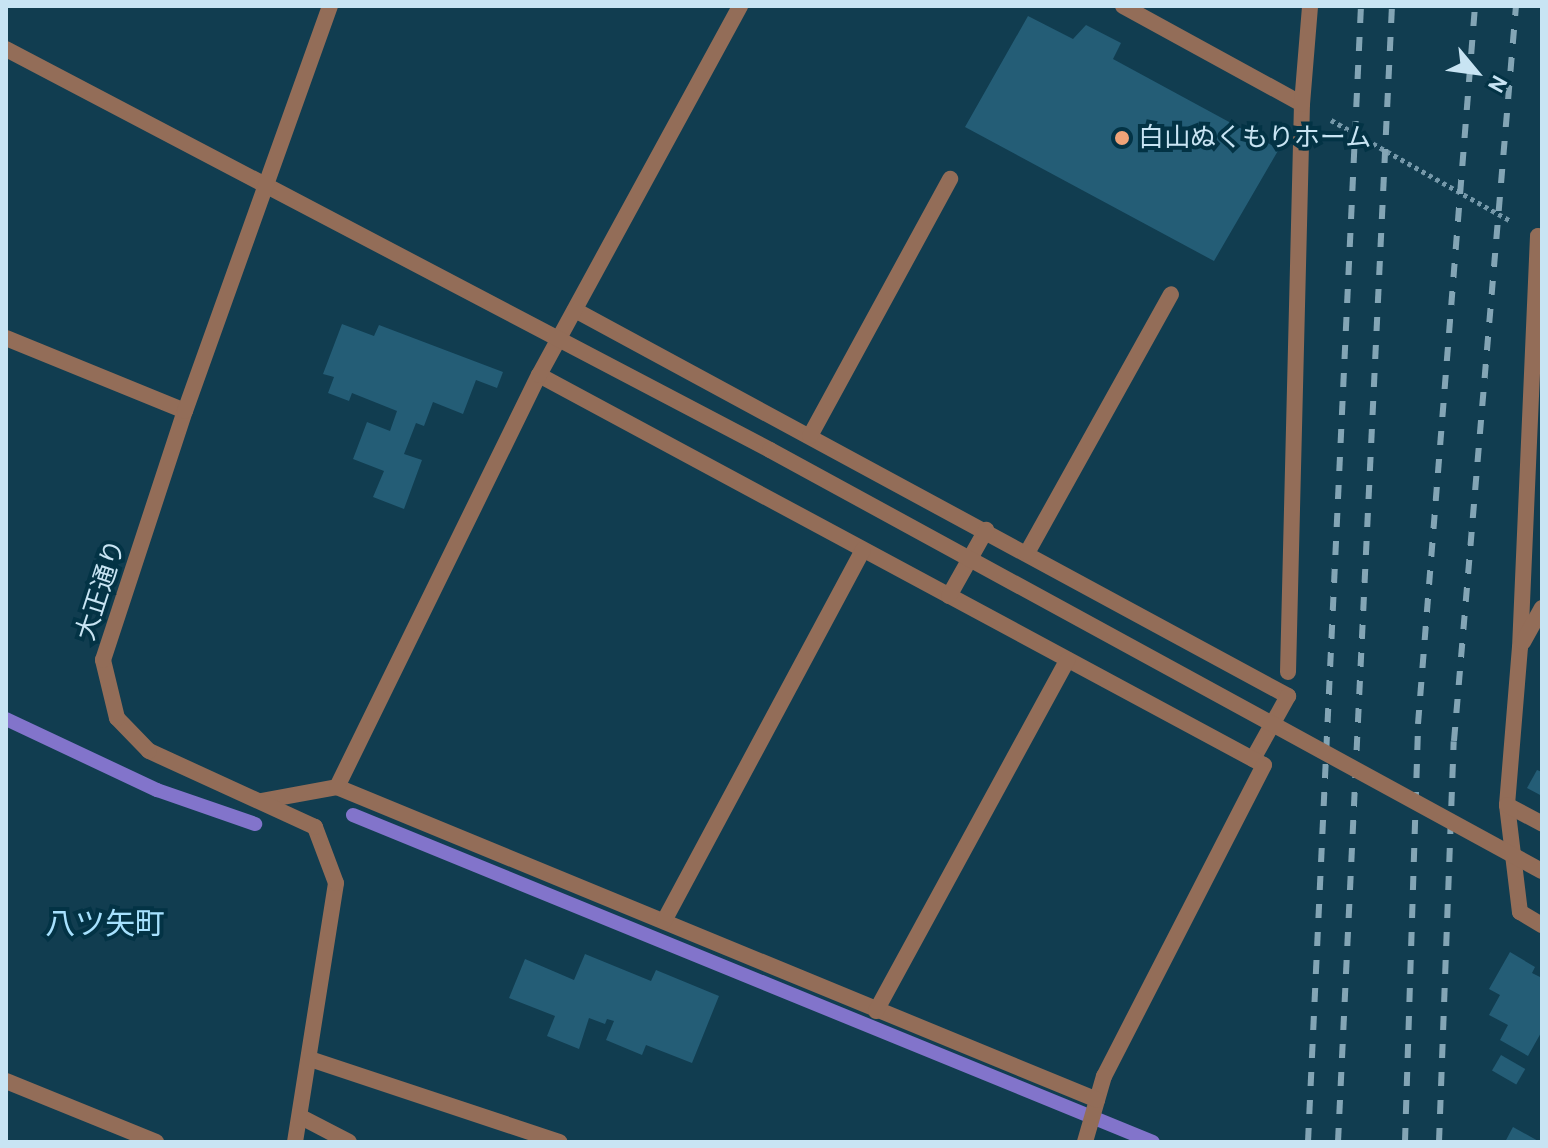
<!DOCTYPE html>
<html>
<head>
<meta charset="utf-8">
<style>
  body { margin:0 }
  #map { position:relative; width:1548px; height:1148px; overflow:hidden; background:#113d50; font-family:Cabin,"Noto Sans JP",sans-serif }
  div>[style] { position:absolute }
  .stream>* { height:14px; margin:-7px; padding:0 7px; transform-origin:7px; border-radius:7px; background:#8274cb }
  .building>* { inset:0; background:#245d76; transform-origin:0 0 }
  .path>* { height:5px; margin-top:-2.5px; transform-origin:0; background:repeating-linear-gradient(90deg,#7598a9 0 4px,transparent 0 8px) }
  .minor>* { height:16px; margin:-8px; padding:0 8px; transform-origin:8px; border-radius:8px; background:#936d58 }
  .tertiary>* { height:16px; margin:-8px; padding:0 8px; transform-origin:8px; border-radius:8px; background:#936d58 }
  .rail>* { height:6px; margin-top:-3px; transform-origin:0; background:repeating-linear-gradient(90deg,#83a5b5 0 14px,transparent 0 28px) }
  .tertiary-bridge>* { height:16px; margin:-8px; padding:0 8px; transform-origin:8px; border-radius:8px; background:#936d58 }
  .dots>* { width:22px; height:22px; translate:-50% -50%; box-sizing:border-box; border:4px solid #033345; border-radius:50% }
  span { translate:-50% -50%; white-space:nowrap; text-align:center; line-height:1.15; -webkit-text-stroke:8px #033345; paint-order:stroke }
  .poi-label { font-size:26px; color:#c8e4f3 }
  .left { translate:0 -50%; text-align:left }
  .street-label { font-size:26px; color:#c8e4f3 }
  .quarter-label { font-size:30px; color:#a7e1fe }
  .frame { position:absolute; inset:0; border:8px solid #c8e4f3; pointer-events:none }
  .north { position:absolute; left:1436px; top:32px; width:80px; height:80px; -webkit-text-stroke:6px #033345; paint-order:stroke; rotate:119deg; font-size:22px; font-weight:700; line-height:32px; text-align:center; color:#c8e4f3 }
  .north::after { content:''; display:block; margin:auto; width:28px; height:36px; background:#c8e4f3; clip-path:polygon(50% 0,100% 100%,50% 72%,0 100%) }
</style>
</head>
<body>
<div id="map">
  <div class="stream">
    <i style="left:6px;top:719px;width:167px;rotate:25.2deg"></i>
    <i style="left:157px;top:790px;width:104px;rotate:19.1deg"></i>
    <i style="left:353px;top:815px;width:864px;rotate:22.23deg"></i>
  </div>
  <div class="building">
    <i style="clip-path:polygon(1028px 16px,1073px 39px,1086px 25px,1121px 43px,1113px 59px,1279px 149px,1214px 261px,965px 127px)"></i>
    <i style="clip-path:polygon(342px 324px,374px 336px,379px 325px,503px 372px,497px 388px,476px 380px,463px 414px,433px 402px,424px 426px,416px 423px,404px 454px,422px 460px,404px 509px,373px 497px,384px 471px,353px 459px,367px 422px,390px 431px,397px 411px,352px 393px,349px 401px,328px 393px,334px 377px,323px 374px)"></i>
    <i style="clip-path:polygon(1537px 770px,1542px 772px,1542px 796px,1527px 788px)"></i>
    <i style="clip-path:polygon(1510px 952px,1535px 967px,1532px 973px,1542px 978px,1542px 1031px,1528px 1056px,1500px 1040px,1508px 1025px,1489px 1015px,1500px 995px,1489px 989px)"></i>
    <i style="clip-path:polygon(585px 954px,651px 981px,656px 970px,719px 996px,692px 1063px,646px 1045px,642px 1055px,606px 1040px,614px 1021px,607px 1019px,605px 1024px,589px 1018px,579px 1049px,547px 1036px,555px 1016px,509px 998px,525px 959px,574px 980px)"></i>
    <i style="left:1501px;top:1055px;width:28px;height:18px;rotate:30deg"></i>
    <i style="clip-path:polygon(1513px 1127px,1540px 1142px,1505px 1142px)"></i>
  </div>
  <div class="path">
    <i style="left:1331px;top:120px;width:206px;rotate:29.3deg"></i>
  </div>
  <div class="minor">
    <i style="left:1123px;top:6px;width:204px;rotate:28.7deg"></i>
    <i style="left:1542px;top:238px;width:4px;rotate:-153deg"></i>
    <i style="left:1538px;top:236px;width:411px;rotate:92.5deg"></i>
    <i style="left:1520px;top:647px;width:159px;rotate:94.7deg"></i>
    <i style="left:1507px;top:805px;width:108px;rotate:83.1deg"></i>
    <i style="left:1520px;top:912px;width:26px;rotate:31deg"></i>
    <i style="left:575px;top:310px;width:811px;rotate:28.43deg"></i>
    <i style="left:1288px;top:696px;width:72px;rotate:119.1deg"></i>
    <i style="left:6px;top:338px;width:193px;rotate:22.2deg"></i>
    <i style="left:539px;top:375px;width:823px;rotate:28.28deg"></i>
    <i style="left:1264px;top:765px;width:350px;rotate:117.2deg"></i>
    <i style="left:1104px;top:1076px;width:69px;rotate:106.1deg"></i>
    <i style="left:810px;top:436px;width:293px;rotate:-61.4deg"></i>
    <i style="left:1027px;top:553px;width:296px;rotate:-60.9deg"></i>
    <i style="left:949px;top:596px;width:76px;rotate:-60.7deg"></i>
    <i style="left:1523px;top:642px;width:39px;rotate:-61deg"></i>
    <i style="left:1288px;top:672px;width:568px;rotate:-88.59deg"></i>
    <i style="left:1302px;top:104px;width:98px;rotate:-85.3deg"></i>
    <i style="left:337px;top:787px;width:822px;rotate:22.38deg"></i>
    <i style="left:261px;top:801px;width:77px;rotate:-10.4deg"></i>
    <i style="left:337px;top:787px;width:459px;rotate:-63.9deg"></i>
    <i style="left:539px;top:375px;width:420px;rotate:-61.4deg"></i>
    <i style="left:1507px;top:805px;width:40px;rotate:28deg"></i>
    <i style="left:664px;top:921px;width:421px;rotate:-61.8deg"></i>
    <i style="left:876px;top:1011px;width:400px;rotate:-61.4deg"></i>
    <i style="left:310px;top:1059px;width:263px;rotate:18.4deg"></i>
    <i style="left:6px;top:1081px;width:162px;rotate:22.1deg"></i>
    <i style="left:301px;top:1117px;width:54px;rotate:27.5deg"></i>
  </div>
  <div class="tertiary">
    <i style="left:6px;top:49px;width:863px;rotate:27.69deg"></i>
    <i style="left:295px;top:1142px;width:262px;rotate:-81deg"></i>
    <i style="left:336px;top:883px;width:60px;rotate:-110.6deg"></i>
    <i style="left:315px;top:827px;width:183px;rotate:-155.4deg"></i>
    <i style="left:149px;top:751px;width:46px;rotate:-134.1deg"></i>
    <i style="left:117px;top:718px;width:60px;rotate:-103.6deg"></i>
    <i style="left:103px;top:660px;width:262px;rotate:-71.8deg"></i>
    <i style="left:185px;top:411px;width:430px;rotate:-70.3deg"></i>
  </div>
  <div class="rail">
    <i style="left:1308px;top:1142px;width:1137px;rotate:-87.33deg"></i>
    <i style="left:1338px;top:1142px;width:1137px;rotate:-87.28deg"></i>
    <i style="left:1405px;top:1142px;width:418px;rotate:-88.2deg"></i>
    <i style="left:1418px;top:724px;width:720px;rotate:-85.46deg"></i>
    <i style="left:1439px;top:1142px;width:401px;rotate:-87.9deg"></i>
    <i style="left:1454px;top:741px;width:738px;rotate:-85.18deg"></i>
  </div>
  <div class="tertiary-bridge">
    <i style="left:770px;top:450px;width:879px;rotate:28.61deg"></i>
  </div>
  <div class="dots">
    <i style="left:1122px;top:138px;background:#efa378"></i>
  </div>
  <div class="poi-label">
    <span class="left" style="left:1138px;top:138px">白山ぬくもりホーム</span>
  </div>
  <div class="street-label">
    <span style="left:101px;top:590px;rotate:-72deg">大正通り</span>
  </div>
  <div class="quarter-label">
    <span style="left:105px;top:924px">八ツ矢町</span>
  </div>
  <div class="frame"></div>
  <div class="north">N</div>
</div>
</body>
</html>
